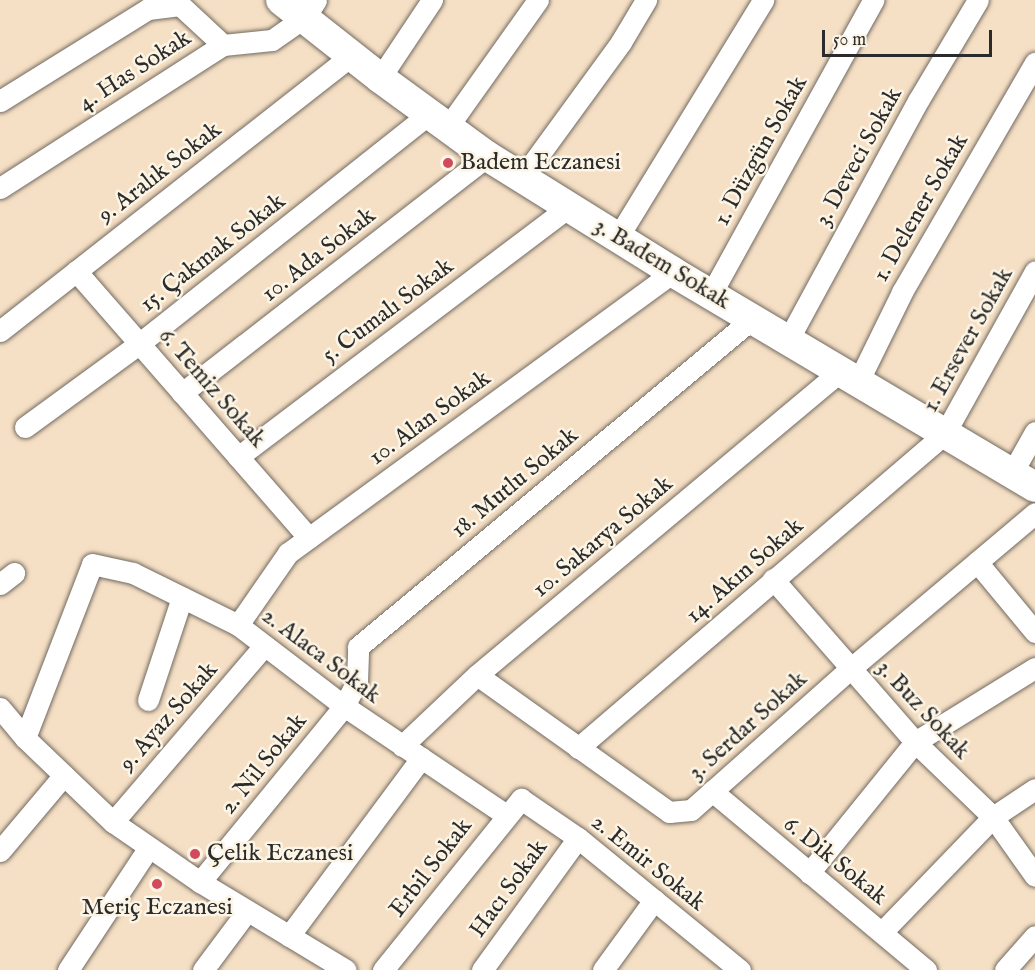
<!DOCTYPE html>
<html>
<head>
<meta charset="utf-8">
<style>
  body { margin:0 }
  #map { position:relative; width:1035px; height:970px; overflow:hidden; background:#f6e0c5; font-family:"IM FELL English",serif }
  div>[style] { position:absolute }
  .roads { filter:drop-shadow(0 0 2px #726a61) drop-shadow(0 0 2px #726a61) }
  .street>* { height:21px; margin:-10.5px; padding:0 10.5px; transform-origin:10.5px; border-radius:10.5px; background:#fff }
  .secondary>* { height:30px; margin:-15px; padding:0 15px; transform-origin:15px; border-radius:15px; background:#fff }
  .dots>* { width:16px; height:16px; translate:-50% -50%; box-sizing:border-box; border:3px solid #fcf5e5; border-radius:50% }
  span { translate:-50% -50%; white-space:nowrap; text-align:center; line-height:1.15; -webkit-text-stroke:5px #fcf5e5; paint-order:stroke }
  .street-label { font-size:24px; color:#2b2b2b }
  .poi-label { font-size:24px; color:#2b2b2b }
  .left { translate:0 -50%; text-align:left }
  .scale { position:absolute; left:822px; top:30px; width:170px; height:27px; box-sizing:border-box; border:3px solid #2b2b2b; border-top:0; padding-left:8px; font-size:18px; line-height:21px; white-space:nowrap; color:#2b2b2b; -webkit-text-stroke:4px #fcf5e5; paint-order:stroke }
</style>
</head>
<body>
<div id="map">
  <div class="roads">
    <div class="street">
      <i style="left:380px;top:78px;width:94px;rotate:-56.3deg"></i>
      <i style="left:0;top:101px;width:174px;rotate:-31.9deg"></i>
      <i style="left:148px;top:9px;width:32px;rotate:-7deg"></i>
      <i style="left:180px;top:5px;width:59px;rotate:42.9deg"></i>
      <i style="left:447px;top:128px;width:157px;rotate:-54.6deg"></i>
      <i style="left:522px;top:178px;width:168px;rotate:-53.9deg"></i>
      <i style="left:621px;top:42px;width:49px;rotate:-59.2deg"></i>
      <i style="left:0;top:188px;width:265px;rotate:-32.7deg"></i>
      <i style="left:223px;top:45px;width:49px;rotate:-5.8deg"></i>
      <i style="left:272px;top:40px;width:40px;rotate:-34.9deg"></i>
      <i style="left:305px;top:17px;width:20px;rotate:-57deg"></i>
      <i style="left:618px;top:237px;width:278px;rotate:-58.5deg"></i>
      <i style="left:76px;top:271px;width:354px;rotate:48.9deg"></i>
      <i style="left:711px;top:294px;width:336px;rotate:-61.1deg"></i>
      <i style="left:0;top:331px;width:447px;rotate:-38.1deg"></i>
      <i style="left:788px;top:340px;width:274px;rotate:-61.5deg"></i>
      <i style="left:919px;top:99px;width:115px;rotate:-59.2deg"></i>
      <i style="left:858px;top:382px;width:100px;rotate:-63.9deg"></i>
      <i style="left:902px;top:292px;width:265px;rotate:-59.9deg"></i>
      <i style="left:182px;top:393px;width:386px;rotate:-37.8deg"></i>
      <i style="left:25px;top:427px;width:142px;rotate:-36.1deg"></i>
      <i style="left:140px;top:343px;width:369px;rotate:-38.4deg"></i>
      <i style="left:238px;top:457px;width:414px;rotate:-37.1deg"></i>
      <i style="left:1012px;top:473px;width:47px;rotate:-60.7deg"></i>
      <i style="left:977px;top:562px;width:91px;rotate:50.4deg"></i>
      <i style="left:773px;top:579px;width:216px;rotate:48.9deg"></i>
      <i style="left:915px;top:742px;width:108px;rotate:43.9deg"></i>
      <i style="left:993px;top:817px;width:72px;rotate:54.6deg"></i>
      <i style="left:0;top:584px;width:18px;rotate:-38deg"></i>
      <i style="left:238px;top:625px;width:88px;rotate:-55.2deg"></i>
      <i style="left:288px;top:553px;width:477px;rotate:-36.1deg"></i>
      <i style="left:477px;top:675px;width:236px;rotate:35.5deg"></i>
      <i style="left:669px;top:812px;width:22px;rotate:-5deg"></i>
      <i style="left:691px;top:810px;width:213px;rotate:-41.6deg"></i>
      <i style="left:850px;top:669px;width:242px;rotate:-40.1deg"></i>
      <i style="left:148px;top:700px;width:108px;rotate:-71.7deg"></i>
      <i style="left:0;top:708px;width:39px;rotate:50deg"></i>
      <i style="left:25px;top:738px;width:122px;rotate:43.7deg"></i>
      <i style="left:113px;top:822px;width:106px;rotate:34.6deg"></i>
      <i style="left:200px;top:882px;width:170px;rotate:31.1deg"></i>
      <i style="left:25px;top:738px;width:186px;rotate:-68.9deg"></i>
      <i style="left:92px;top:564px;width:42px;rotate:12.4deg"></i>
      <i style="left:133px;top:573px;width:117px;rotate:26.3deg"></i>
      <i style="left:238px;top:625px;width:133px;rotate:37.4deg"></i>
      <i style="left:344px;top:706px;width:195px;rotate:33.9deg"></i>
      <i style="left:402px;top:746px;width:103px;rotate:-43.4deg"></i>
      <i style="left:477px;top:675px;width:473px;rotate:-39.9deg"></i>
      <i style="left:578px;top:748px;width:484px;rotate:-40.6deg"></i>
      <i style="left:945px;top:433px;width:185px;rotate:-60.9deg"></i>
      <i style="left:712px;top:791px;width:279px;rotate:39.9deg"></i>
      <i style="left:113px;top:822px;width:232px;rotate:-49.4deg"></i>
      <i style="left:0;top:851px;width:99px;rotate:-49.9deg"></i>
      <i style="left:809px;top:873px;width:169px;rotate:-51deg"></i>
      <i style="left:915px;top:742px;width:141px;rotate:-31.7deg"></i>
      <i style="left:200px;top:882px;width:227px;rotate:-50.7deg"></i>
      <i style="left:344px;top:706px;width:27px;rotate:-62deg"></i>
      <i style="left:357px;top:682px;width:35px;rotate:-88deg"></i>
      <i style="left:358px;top:647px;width:513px;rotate:-39.78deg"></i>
      <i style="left:882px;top:932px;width:160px;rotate:-46deg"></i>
      <i style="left:993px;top:817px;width:50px;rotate:-33.7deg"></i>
      <i style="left:289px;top:936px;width:222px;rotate:-53.4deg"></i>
      <i style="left:68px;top:970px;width:147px;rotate:-56.6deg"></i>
      <i style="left:203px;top:970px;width:74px;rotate:-53.3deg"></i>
      <i style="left:383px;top:970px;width:220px;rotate:-51.1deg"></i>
      <i style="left:521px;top:799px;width:69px;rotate:34.4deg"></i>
      <i style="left:578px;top:838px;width:209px;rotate:39.2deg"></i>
      <i style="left:482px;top:970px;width:163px;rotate:-54deg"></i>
      <i style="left:603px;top:970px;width:87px;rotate:-53.9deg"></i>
      <i style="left:1005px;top:970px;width:45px;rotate:-48.6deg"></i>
    </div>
    <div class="secondary">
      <i style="left:281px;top:0;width:126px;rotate:38.2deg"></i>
      <i style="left:380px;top:78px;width:132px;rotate:36.1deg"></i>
      <i style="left:487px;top:156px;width:219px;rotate:31.9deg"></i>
      <i style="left:673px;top:272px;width:421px;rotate:30.7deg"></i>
    </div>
  </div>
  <div class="dots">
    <i style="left:448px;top:163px;background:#d1495b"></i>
    <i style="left:195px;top:854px;background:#d1495b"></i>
    <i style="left:157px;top:884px;background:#d1495b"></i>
  </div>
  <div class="street-label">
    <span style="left:135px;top:71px;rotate:-33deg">4. Has Sokak</span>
    <span style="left:761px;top:151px;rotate:-61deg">1. Düzgün Sokak</span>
    <span style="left:859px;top:157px;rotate:-61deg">3. Deveci Sokak</span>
    <span style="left:160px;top:173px;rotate:-38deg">9. Aralık Sokak</span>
    <span style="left:921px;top:208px;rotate:-60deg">1. Delener Sokak</span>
    <span style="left:213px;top:253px;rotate:-38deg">15. Çakmak Sokak</span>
    <span style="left:319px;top:255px;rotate:-38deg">10. Ada Sokak</span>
    <span style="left:662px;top:264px;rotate:31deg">3. Badem Sokak</span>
    <span style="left:388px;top:311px;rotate:-37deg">5. Cumalı Sokak</span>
    <span style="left:968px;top:340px;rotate:-61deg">1. Ersever Sokak</span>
    <span style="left:212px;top:388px;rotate:49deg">6. Temiz Sokak</span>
    <span style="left:430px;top:418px;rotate:-36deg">10. Alan Sokak</span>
    <span style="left:515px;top:483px;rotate:-40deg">18. Mutlu Sokak</span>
    <span style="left:603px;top:537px;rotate:-40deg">10. Sakarya Sokak</span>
    <span style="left:745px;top:571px;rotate:-41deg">14. Akın Sokak</span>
    <span style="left:321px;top:656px;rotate:37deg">2. Alaca Sokak</span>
    <span style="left:923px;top:710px;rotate:47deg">3. Buz Sokak</span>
    <span style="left:169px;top:717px;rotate:-49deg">9. Ayaz Sokak</span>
    <span style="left:748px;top:726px;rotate:-42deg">3. Serdar Sokak</span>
    <span style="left:264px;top:764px;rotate:-51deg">2. Nil Sokak</span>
    <span style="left:835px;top:861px;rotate:39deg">6. Dik Sokak</span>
    <span style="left:648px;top:863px;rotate:39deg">2. Emir Sokak</span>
    <span style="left:431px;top:868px;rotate:-52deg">Erbil Sokak</span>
    <span style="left:509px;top:889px;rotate:-54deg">Hacı Sokak</span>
  </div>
  <div class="poi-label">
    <span class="left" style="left:460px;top:163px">Badem Eczanesi</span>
    <span class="left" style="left:207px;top:854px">Çelik Eczanesi</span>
    <span style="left:157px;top:908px">Meriç Eczanesi</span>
  </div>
  <div class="scale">50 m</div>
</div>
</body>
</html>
